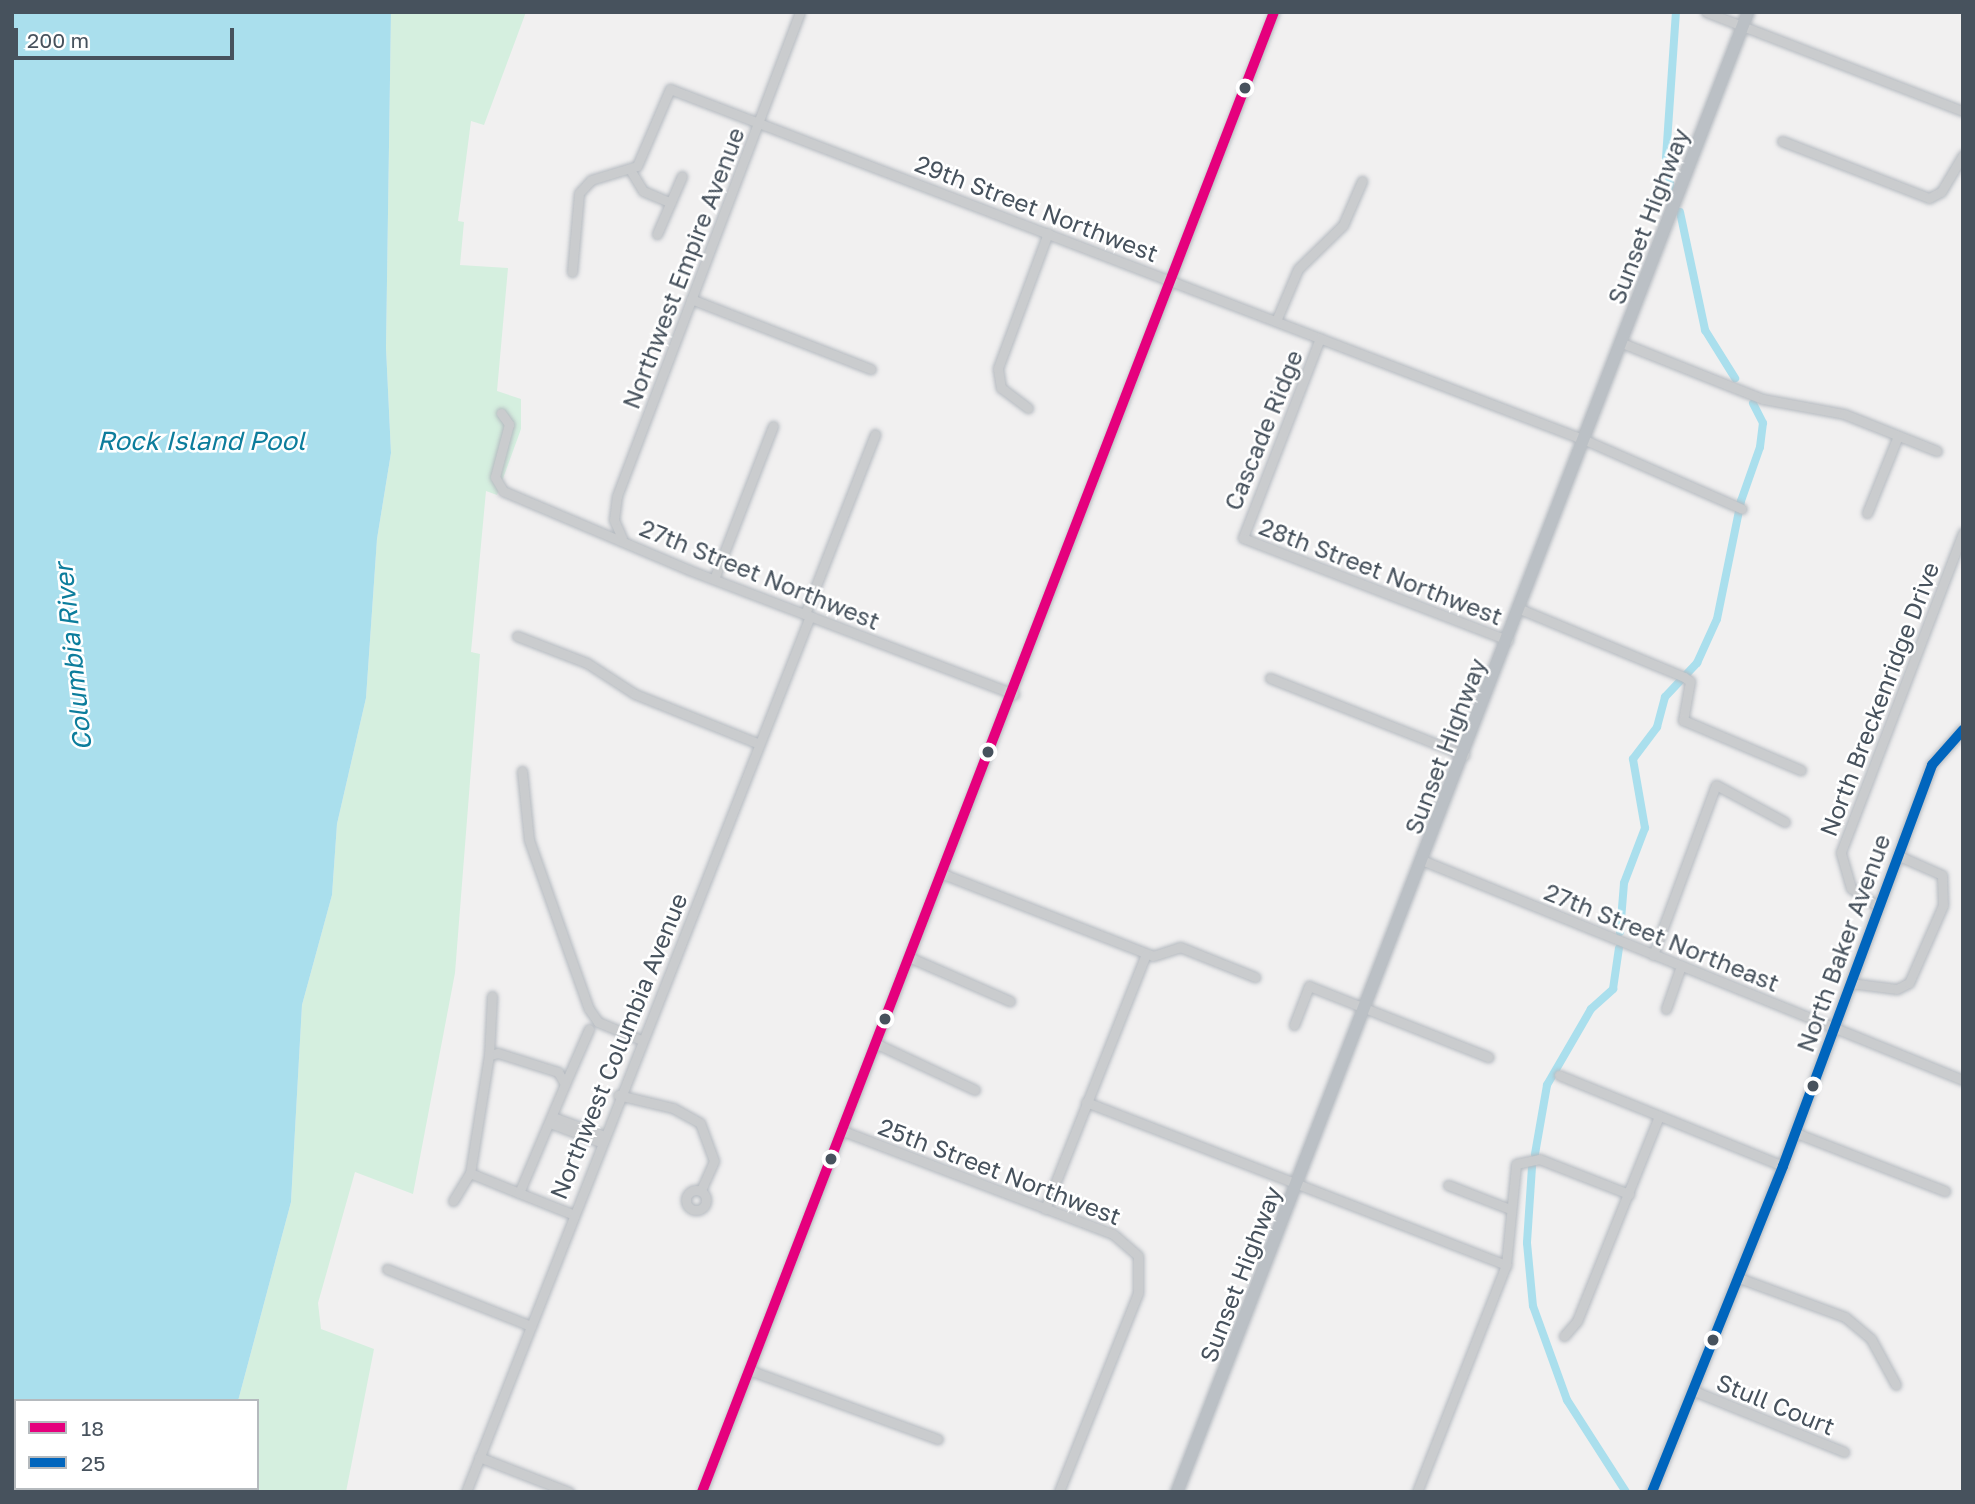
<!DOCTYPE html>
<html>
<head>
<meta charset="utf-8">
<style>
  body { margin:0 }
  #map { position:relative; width:1975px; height:1504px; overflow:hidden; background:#f1f0f0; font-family:"Golos Text",sans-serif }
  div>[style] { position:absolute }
  .green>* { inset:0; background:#d5efdf }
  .water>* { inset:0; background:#aadfed }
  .canal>* { height:8px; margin:-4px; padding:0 4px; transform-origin:4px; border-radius:4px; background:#aadfed }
  .roads { filter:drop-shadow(0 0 2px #b5bac0) drop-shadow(0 0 2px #b5bac0) }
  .minor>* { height:9px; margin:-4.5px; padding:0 4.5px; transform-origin:4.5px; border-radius:4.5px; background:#caccce }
  .minor>.ring { margin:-4.5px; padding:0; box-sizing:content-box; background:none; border:9px solid #caccce; border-radius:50% }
  .major>* { height:10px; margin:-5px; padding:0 5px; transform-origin:5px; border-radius:5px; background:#c6cacd }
  .highway>* { height:12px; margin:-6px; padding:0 6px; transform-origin:6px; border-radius:6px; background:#bbc0c5 }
  .bus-1>* { height:10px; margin:-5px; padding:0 5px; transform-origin:5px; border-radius:5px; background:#e5007d }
  .bus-2>* { height:10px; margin:-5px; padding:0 5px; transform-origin:5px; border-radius:5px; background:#0065bd }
  .dots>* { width:19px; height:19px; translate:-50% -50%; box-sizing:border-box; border:4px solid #fff; border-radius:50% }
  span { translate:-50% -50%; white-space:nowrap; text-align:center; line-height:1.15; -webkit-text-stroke:5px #fff; paint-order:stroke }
  .street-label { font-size:24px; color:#47525d }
  .water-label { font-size:26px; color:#0c7d9c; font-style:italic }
  .frame { position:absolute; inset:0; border:14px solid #47525d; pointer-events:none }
  .legend { position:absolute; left:14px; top:1399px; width:245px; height:91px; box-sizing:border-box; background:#fff; border:2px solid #b5babe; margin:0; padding:9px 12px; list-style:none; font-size:21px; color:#47525d }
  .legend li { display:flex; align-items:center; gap:14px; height:35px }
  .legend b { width:35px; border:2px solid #b5babe }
  .scale { position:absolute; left:14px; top:28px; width:220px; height:32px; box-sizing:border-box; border:4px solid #47525d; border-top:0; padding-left:9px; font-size:21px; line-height:24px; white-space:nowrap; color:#47525d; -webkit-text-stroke:5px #fff; paint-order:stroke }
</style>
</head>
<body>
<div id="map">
  <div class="green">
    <i style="clip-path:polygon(391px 12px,526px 12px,484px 125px,471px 121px,458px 221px,464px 222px,460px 265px,508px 268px,497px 391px,521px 399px,521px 429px,497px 495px,486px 491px,471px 652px,480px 654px,455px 973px,413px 1194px,355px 1172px,318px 1303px,321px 1329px,374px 1349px,346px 1492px,211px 1492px,257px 1488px,257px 1401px,238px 1401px,291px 1202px,302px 1005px,332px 895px,337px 824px,366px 698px,377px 539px,391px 453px,386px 348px)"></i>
  </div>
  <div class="water">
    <i style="clip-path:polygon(12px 12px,391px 12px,386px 348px,391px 453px,377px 539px,366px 698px,337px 824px,332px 895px,302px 1005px,291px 1202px,238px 1401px,16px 1401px,16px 1488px,211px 1492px,12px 1492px)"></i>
  </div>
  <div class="canal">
    <i style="left:1672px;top:195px;width:37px;rotate:-99deg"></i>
    <i style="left:1666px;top:158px;width:145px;rotate:-86.1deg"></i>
    <i style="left:1680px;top:212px;width:121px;rotate:78deg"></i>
    <i style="left:1705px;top:330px;width:57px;rotate:58deg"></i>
    <i style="left:1620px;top:932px;width:49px;rotate:-85.3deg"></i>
    <i style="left:1624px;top:883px;width:59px;rotate:-69.1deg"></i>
    <i style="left:1645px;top:828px;width:70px;rotate:-99.9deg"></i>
    <i style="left:1633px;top:759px;width:40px;rotate:-53deg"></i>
    <i style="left:1657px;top:727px;width:31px;rotate:-75deg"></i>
    <i style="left:1665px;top:697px;width:47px;rotate:-46.7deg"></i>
    <i style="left:1697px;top:663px;width:48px;rotate:-65.6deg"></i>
    <i style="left:1717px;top:619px;width:120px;rotate:-78.5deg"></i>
    <i style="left:1741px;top:501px;width:57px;rotate:-70.6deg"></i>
    <i style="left:1760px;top:447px;width:24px;rotate:-83deg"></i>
    <i style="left:1763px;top:423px;width:22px;rotate:-117deg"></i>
    <i style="left:1535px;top:1154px;width:70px;rotate:-80.1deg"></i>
    <i style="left:1547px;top:1085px;width:88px;rotate:-59.9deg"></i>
    <i style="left:1591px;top:1009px;width:30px;rotate:-42deg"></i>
    <i style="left:1613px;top:989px;width:41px;rotate:-81.7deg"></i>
    <i style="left:1532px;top:1167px;width:76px;rotate:93.8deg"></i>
    <i style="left:1527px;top:1243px;width:63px;rotate:84.6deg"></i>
    <i style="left:1533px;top:1306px;width:100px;rotate:70.1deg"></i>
    <i style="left:1567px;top:1400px;width:109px;rotate:57.3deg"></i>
  </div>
  <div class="roads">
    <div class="minor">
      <i style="left:1706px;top:12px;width:275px;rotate:21.1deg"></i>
      <i style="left:1782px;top:141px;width:158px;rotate:21.2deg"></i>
      <i style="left:1929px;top:198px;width:13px;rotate:-27deg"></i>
      <i style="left:1941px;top:192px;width:43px;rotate:-59.3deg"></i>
      <i style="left:631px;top:171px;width:23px;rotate:59deg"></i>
      <i style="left:643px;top:191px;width:30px;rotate:23deg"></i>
      <i style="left:657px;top:234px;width:63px;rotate:-66.7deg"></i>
      <i style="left:572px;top:272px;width:79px;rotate:-84.9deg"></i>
      <i style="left:579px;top:193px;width:18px;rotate:-47deg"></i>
      <i style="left:591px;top:180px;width:48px;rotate:-16.9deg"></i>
      <i style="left:637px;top:166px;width:84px;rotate:-66.8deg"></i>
      <i style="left:670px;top:89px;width:980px;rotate:20.99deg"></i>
      <i style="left:1585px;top:440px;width:171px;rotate:23.7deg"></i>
      <i style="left:691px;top:299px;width:193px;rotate:21.3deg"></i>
      <i style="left:1276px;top:321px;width:56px;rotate:-67.1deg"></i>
      <i style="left:1298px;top:269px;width:63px;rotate:-44.4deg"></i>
      <i style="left:1343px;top:225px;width:48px;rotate:-66.6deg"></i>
      <i style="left:1320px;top:338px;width:214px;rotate:111.1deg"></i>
      <i style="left:1243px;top:538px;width:284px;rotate:21.1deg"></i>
      <i style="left:1622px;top:343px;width:152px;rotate:21.7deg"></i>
      <i style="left:1763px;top:399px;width:82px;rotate:10.5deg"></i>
      <i style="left:1844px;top:414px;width:100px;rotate:21.7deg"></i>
      <i style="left:1028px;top:408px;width:34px;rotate:-143deg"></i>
      <i style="left:1001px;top:388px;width:20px;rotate:-99deg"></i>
      <i style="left:998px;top:368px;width:144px;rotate:-69.7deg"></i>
      <i style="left:501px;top:413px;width:14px;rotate:54deg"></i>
      <i style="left:509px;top:424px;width:55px;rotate:104.8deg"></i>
      <i style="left:495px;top:477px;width:16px;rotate:60deg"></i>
      <i style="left:503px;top:491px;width:202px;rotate:23deg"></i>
      <i style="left:689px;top:570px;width:348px;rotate:20.9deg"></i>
      <i style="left:1867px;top:513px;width:83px;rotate:-68.1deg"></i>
      <i style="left:622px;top:538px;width:20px;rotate:-114deg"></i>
      <i style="left:614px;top:520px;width:24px;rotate:-83deg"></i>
      <i style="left:617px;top:496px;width:517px;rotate:-69.29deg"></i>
      <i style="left:714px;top:579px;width:164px;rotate:-68.9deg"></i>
      <i style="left:1520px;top:609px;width:178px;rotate:22.5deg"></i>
      <i style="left:1684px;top:677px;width:7px;rotate:34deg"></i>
      <i style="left:1690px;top:681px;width:40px;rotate:100deg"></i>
      <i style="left:1683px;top:720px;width:128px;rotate:23deg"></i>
      <i style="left:805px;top:614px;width:193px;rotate:-68.7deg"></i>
      <i style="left:517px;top:636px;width:75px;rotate:21.1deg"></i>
      <i style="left:587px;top:663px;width:57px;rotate:32.9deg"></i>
      <i style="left:635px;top:694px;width:131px;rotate:21.9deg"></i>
      <i style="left:1270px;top:678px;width:209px;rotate:21.6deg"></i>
      <i style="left:522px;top:771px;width:69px;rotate:84.2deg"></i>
      <i style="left:529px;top:840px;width:179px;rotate:70.5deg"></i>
      <i style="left:589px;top:1009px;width:16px;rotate:55deg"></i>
      <i style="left:598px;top:1022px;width:44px;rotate:22.5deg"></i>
      <i style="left:1424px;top:861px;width:582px;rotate:22.11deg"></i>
      <i style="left:943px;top:874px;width:225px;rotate:21.3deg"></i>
      <i style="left:1153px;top:956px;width:28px;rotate:-18deg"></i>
      <i style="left:1180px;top:947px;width:81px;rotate:21.8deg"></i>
      <i style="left:1879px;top:907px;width:34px;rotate:-146deg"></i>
      <i style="left:1851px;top:888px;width:37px;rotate:-106deg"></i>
      <i style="left:1841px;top:852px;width:342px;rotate:-69.1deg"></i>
      <i style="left:1653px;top:955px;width:181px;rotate:-69.7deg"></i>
      <i style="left:1716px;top:785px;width:78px;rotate:28.2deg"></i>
      <i style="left:911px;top:958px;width:108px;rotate:23.5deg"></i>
      <i style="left:1850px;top:983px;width:47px;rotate:7.3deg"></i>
      <i style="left:1897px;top:989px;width:13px;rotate:-27deg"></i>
      <i style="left:1909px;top:983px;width:85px;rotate:-66.4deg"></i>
      <i style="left:1943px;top:905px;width:30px;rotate:-92deg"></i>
      <i style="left:1942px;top:875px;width:49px;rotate:-156deg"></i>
      <i style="left:1666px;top:1009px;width:46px;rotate:-70.8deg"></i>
      <i style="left:1294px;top:1025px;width:42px;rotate:-69deg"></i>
      <i style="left:1309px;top:986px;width:193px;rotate:21.6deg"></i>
      <i style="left:877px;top:1044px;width:108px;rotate:25.1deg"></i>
      <i style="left:489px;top:1055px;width:59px;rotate:-87.1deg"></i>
      <i style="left:1559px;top:1075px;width:242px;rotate:22.1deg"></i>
      <i style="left:565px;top:1084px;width:60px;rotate:-66.4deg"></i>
      <i style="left:618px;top:1095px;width:57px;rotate:13.3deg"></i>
      <i style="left:673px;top:1108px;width:31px;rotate:29deg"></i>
      <i style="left:700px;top:1123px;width:40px;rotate:69.8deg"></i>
      <i style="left:714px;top:1161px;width:32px;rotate:114deg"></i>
      <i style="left:1086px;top:1102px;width:451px;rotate:21.2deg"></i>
      <i style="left:553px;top:1117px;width:52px;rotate:20.2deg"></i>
      <i style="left:550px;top:1123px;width:53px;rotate:20.8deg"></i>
      <i style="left:843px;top:1131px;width:289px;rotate:20.9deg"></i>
      <i style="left:1113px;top:1234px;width:33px;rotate:41deg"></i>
      <i style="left:1138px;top:1256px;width:37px;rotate:90deg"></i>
      <i style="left:1138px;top:1293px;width:214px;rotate:111.7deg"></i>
      <i style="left:1796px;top:1133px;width:160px;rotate:21.3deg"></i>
      <i style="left:1448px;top:1185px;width:66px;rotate:21.2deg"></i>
      <i class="ring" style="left:686px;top:1190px;width:11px;height:11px"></i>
      <i style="left:519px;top:1193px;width:118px;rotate:-67.1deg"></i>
      <i style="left:565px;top:1084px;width:14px;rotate:-120deg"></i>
      <i style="left:558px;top:1072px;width:63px;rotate:-162.4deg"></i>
      <i style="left:498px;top:1053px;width:9px;rotate:167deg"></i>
      <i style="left:489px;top:1055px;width:120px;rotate:99.1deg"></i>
      <i style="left:470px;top:1173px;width:53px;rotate:22.2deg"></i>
      <i style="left:519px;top:1193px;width:57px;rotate:21.6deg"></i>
      <i style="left:453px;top:1201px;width:33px;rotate:-59deg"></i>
      <i style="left:1045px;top:1209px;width:274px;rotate:-68.4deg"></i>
      <i style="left:387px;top:1269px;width:155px;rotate:21.6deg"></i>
      <i style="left:1739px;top:1278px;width:113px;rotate:20.2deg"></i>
      <i style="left:1845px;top:1317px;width:34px;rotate:40deg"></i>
      <i style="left:1871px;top:1339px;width:52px;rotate:61.5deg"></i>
      <i style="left:1564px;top:1336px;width:20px;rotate:-49deg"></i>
      <i style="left:1577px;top:1321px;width:221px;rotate:-68.2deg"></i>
      <i style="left:749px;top:1370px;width:201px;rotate:20.1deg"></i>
      <i style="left:1694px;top:1391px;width:162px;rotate:22.1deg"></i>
      <i style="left:479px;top:1457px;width:97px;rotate:21.3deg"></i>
      <i style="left:466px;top:1492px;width:941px;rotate:-68.56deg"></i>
      <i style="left:702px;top:1492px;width:1587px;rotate:-68.87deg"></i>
      <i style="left:1417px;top:1492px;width:244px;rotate:-68.6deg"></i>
      <i style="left:1506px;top:1265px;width:101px;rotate:-84.3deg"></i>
      <i style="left:1516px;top:1164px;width:24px;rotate:-12deg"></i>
      <i style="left:1539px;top:1159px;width:97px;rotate:21.3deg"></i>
    </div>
    <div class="major">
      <i style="left:1652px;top:1492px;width:351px;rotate:-68.1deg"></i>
      <i style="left:1783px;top:1166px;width:428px;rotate:-69.6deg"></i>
      <i style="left:1932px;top:765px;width:47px;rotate:-48.5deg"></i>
    </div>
    <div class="highway">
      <i style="left:1177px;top:1492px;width:1586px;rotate:-68.9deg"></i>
    </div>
  </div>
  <div class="bus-1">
    <i style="left:702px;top:1492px;width:1587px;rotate:-68.87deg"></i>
  </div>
  <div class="bus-2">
    <i style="left:1652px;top:1492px;width:351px;rotate:-68.1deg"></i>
    <i style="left:1783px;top:1166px;width:428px;rotate:-69.6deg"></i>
    <i style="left:1932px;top:765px;width:47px;rotate:-48.5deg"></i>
  </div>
  <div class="dots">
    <i style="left:1245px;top:88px;background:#47525d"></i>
    <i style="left:988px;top:752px;background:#47525d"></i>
    <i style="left:885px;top:1019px;background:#47525d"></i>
    <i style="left:1813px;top:1086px;background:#47525d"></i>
    <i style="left:831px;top:1159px;background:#47525d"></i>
    <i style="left:1713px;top:1340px;background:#47525d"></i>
  </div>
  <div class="street-label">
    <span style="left:1037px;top:208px;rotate:21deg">29th Street Northwest</span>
    <span style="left:1648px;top:216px;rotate:-69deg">Sunset Highway</span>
    <span style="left:683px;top:268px;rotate:-69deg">Northwest Empire Avenue</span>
    <span style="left:1263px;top:430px;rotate:-68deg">Cascade Ridge</span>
    <span style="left:1381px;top:571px;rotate:21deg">28th Street Northwest</span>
    <span style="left:760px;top:574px;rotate:22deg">27th Street Northwest</span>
    <span style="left:1879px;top:699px;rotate:-69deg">North Breckenridge Drive</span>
    <span style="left:1445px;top:746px;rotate:-69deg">Sunset Highway</span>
    <span style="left:1662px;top:937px;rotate:22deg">27th Street Northeast</span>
    <span style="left:1843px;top:943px;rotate:-70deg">North Baker Avenue</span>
    <span style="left:618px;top:1046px;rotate:-68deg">Northwest Columbia Avenue</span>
    <span style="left:1000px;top:1171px;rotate:21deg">25th Street Northwest</span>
    <span style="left:1240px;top:1274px;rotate:-69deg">Sunset Highway</span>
    <span style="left:1776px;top:1404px;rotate:22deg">Stull Court</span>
  </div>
  <div class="water-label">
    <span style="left:201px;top:441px">Rock Island Pool</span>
    <span style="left:73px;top:657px;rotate:-96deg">Columbia River</span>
  </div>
  <div class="frame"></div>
  <ul class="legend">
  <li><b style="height:9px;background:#e5007d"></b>18</li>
  <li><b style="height:9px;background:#0065bd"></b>25</li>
  </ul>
  <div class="scale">200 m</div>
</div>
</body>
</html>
